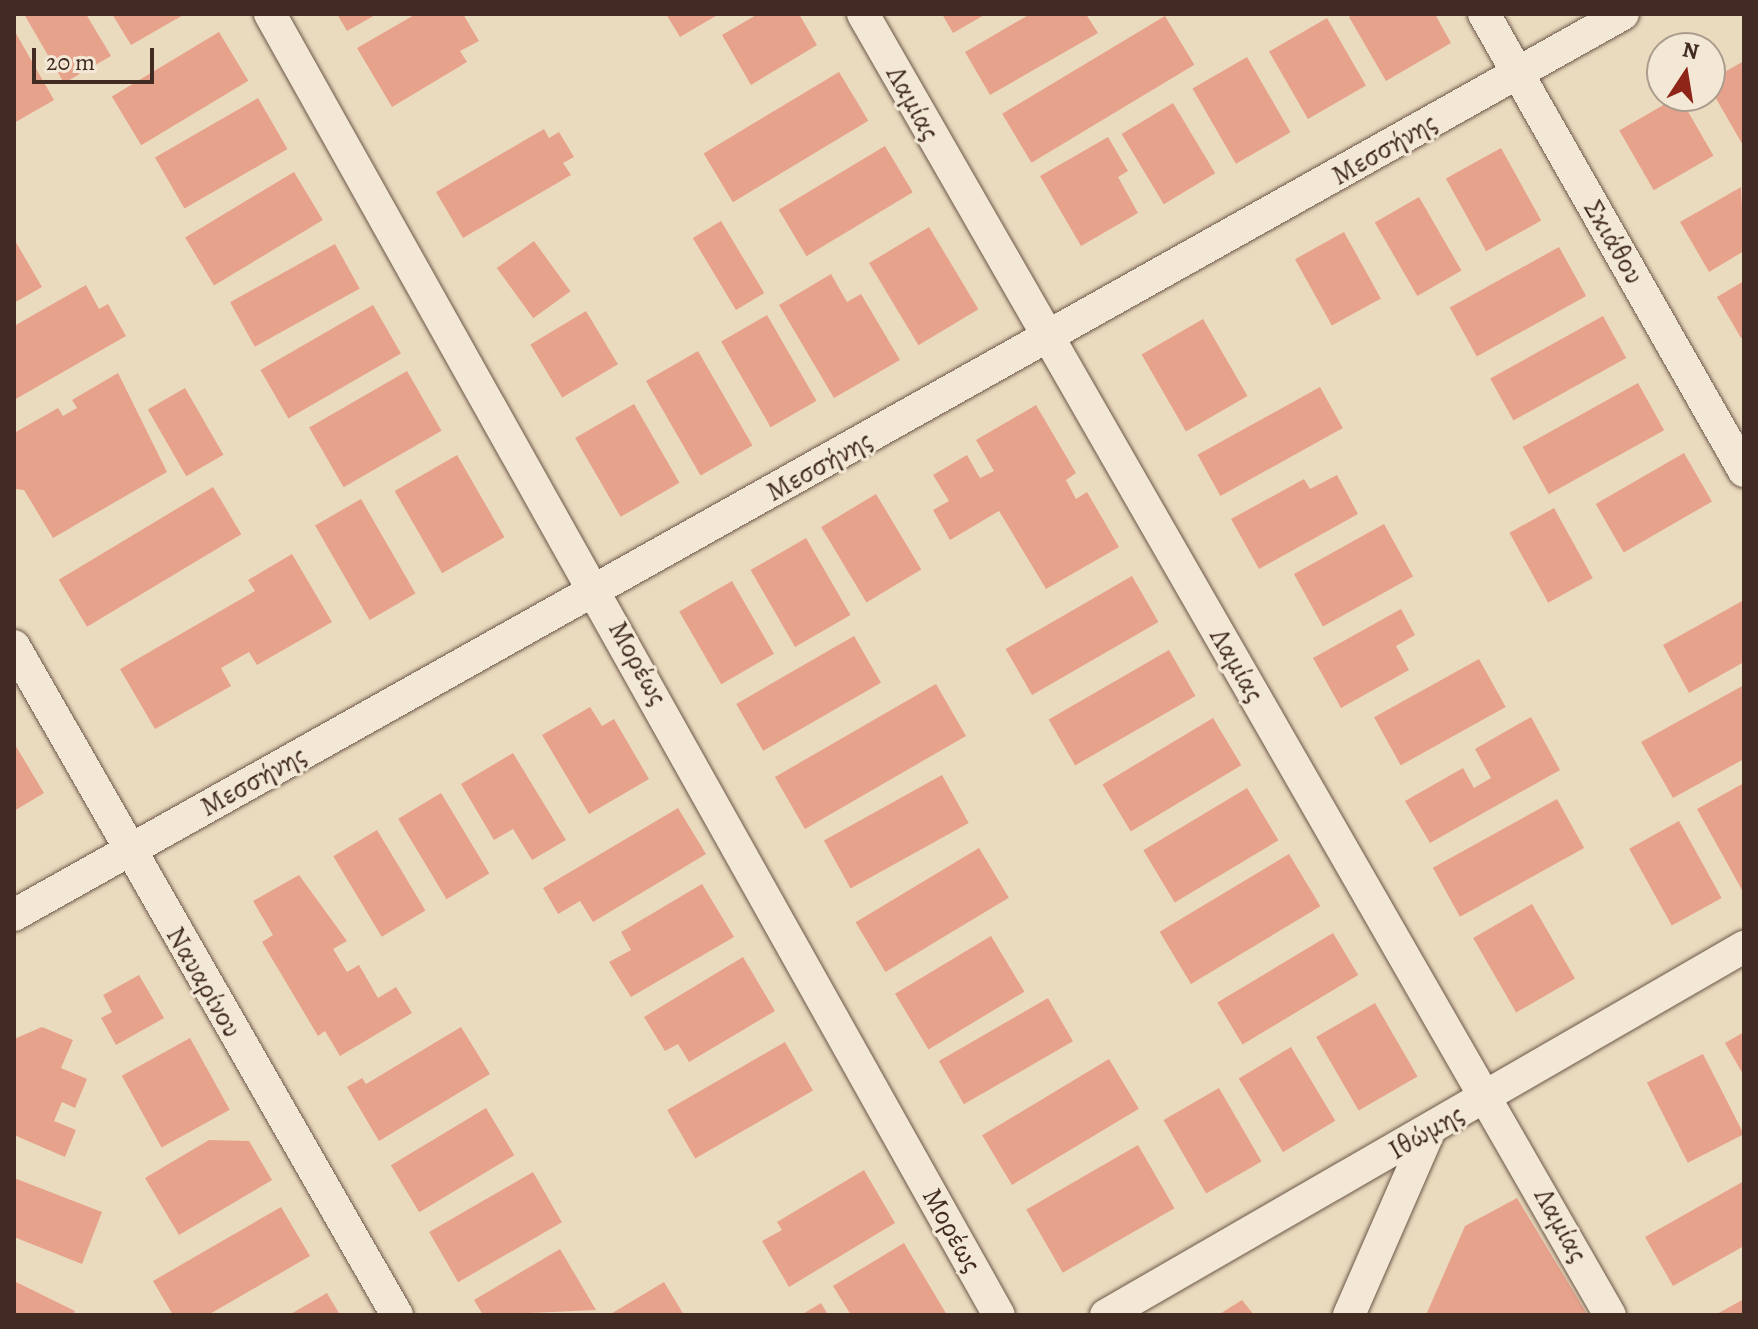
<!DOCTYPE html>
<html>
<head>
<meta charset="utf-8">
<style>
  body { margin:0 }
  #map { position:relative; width:1758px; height:1329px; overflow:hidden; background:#ebdbbe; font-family:Alegreya,serif }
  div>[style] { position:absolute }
  .building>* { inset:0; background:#e7a28c; transform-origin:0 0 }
  .roads { filter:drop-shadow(0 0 2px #6c5749) drop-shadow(0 0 2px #6c5749) }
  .street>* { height:32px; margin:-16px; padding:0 16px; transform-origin:16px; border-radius:16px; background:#f2e8d5 }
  span { translate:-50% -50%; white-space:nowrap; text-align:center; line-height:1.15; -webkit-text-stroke:6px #f2e8d5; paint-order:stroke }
  .street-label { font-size:28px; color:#422b22 }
  .frame { position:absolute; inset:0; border:16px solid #422b22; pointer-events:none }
  .north { position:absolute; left:1646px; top:32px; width:80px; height:80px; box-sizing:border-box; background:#f2e8d5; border:2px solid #ac9c8d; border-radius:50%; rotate:12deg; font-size:22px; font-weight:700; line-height:32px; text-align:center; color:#422b22 }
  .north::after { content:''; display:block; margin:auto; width:28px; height:36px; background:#8f2418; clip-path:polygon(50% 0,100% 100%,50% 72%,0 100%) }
  .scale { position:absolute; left:32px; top:48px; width:122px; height:36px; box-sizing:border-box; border:4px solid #422b22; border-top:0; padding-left:10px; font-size:24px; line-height:28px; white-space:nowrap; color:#422b22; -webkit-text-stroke:6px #f2e8d5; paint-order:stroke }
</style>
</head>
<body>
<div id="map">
  <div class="building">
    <i style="clip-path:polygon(24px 14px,86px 14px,111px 56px,64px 83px)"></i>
    <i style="clip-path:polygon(112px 14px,185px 14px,131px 45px)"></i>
    <i style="clip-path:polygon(337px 14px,377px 14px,347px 31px)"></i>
    <i style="clip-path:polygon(416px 14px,463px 14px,479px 41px,460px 51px,467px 62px,392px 107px,357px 48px)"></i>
    <i style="clip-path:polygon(666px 14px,719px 14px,680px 37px)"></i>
    <i style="clip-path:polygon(758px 14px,799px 14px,817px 45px,751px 85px,722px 35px)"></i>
    <i style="clip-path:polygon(942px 14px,986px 14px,953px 33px)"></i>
    <i style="clip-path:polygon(1030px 14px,1086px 14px,1098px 33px,990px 95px,965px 52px)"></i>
    <i style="clip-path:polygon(1354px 14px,1435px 14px,1451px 43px,1386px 81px,1349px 17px)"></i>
    <i style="left:1165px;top:16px;width:57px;height:190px;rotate:59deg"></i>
    <i style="left:1327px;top:18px;width:78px;height:67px;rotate:60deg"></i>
    <i style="clip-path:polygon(14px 30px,54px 100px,14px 123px)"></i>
    <i style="left:219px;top:32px;width:57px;height:125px;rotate:59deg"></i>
    <i style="left:1247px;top:57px;width:87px;height:63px;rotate:60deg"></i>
    <i style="clip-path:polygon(1744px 61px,1744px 147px,1710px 88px,1710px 80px)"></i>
    <i style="left:839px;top:72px;width:57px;height:158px;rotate:59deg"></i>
    <i style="left:1679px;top:96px;width:69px;height:69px;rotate:60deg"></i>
    <i style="left:258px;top:98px;width:59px;height:119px;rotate:60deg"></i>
    <i style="left:1173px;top:103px;width:82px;height:60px;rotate:59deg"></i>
    <i style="clip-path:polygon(544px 129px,549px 138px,559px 132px,574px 157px,563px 163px,571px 175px,463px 238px,436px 192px)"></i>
    <i style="clip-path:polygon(1108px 137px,1128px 171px,1118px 177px,1138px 213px,1081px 246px,1040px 176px)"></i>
    <i style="left:885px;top:146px;width:54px;height:124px;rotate:59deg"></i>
    <i style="left:1501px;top:148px;width:83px;height:63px;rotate:61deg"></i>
    <i style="left:294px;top:172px;width:56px;height:127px;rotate:59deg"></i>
    <i style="clip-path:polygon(1741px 187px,1744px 251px,1709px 272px,1680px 222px)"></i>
    <i style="left:1419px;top:197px;width:85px;height:51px;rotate:60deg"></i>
    <i style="left:721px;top:221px;width:84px;height:33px;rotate:59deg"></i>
    <i style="left:929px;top:227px;width:96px;height:70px;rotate:59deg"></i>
    <i style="left:1344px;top:232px;width:76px;height:56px;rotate:61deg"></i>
    <i style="clip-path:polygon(14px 239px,42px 287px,14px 303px)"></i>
    <i style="left:534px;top:241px;width:62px;height:46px;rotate:54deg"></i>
    <i style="left:335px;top:244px;width:51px;height:120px;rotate:61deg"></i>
    <i style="left:1559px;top:247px;width:56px;height:125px;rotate:61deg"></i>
    <i style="clip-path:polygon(831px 274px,847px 302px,861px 294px,900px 360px,834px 398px,779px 305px)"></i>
    <i style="clip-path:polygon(1744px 281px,1744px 337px,1741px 338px,1717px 297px)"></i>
    <i style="clip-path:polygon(86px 285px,99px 309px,108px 304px,126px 336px,14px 400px,14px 326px)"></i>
    <i style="left:373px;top:305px;width:56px;height:130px;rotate:60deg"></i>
    <i style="left:586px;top:311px;width:62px;height:65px;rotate:59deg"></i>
    <i style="left:767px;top:315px;width:99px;height:53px;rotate:60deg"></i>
    <i style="left:1603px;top:316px;width:48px;height:129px;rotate:61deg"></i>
    <i style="left:1203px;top:319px;width:89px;height:71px;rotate:60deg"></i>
    <i style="left:698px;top:351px;width:109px;height:60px;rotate:60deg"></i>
    <i style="left:407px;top:371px;width:69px;height:113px;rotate:60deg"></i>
    <i style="clip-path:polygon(118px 373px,167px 472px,53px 538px,24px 490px,14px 489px,14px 433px,58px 408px,63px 416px,77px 408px,72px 400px)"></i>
    <i style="left:1638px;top:383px;width:54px;height:132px;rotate:61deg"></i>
    <i style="left:1320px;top:387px;width:47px;height:140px;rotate:61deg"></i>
    <i style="left:185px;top:388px;width:77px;height:43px;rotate:60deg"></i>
    <i style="left:634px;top:404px;width:91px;height:68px;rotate:60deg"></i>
    <i style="clip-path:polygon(1036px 405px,1076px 473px,1066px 480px,1076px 499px,1087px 492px,1119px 547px,1046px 589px,999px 511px,950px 540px,933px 510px,949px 501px,933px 475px,967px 455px,980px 478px,994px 471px,976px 440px)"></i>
    <i style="left:1684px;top:453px;width:56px;height:102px;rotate:60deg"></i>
    <i style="left:457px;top:455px;width:95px;height:72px;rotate:60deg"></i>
    <i style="clip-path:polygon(1337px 475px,1358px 514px,1259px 569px,1231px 519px,1304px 479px,1310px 489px)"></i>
    <i style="left:213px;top:487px;width:55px;height:180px;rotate:59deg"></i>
    <i style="left:876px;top:494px;width:88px;height:64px;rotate:59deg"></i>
    <i style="left:361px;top:499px;width:109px;height:53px;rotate:60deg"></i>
    <i style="left:1554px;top:508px;width:80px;height:51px;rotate:61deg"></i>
    <i style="left:1384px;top:524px;width:60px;height:103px;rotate:61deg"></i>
    <i style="left:806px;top:538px;width:89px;height:64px;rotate:60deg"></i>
    <i style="clip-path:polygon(292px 554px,332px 622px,257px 665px,249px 652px,221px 668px,231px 686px,155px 729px,120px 669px,255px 591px,248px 580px)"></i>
    <i style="left:1132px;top:576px;width:53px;height:146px;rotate:60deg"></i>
    <i style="left:732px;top:581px;width:84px;height:61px;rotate:60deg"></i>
    <i style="clip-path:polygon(1744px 600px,1744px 662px,1689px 693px,1663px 645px)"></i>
    <i style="clip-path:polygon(1401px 609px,1415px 635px,1396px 646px,1409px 670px,1341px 708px,1313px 658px)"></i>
    <i style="left:854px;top:636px;width:54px;height:136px;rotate:60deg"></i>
    <i style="left:1169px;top:650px;width:53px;height:139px;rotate:60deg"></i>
    <i style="left:1479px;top:659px;width:55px;height:120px;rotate:61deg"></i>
    <i style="left:936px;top:684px;width:60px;height:186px;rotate:60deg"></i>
    <i style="clip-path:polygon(1744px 685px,1744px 759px,1673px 798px,1641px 742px)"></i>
    <i style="clip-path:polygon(590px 707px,602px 726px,614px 719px,649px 779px,589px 814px,542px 735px)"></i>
    <i style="clip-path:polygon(1531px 717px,1560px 770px,1430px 843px,1405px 801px,1463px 768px,1474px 788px,1491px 778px,1475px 749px)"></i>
    <i style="left:1213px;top:718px;width:55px;height:129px;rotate:59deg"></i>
    <i style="clip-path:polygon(14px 743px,44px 793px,14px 811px)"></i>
    <i style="clip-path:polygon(513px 753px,566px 840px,532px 860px,513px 829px,494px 840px,461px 784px)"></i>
    <i style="left:942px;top:775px;width:55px;height:135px;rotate:61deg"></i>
    <i style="clip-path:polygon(1744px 783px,1744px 888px,1742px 890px,1697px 809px)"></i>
    <i style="left:1247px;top:788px;width:61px;height:121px;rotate:59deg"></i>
    <i style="left:441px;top:793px;width:94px;height:50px;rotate:59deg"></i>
    <i style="left:1557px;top:799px;width:56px;height:142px;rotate:61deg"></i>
    <i style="clip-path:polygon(678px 808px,706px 854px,593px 922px,580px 901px,558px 914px,543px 888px)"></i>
    <i style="left:1679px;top:821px;width:88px;height:57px;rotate:61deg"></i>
    <i style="left:377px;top:830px;width:94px;height:51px;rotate:59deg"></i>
    <i style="left:979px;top:848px;width:58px;height:144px;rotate:59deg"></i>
    <i style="left:1289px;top:854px;width:61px;height:151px;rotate:59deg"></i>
    <i style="clip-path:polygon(299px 875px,347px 941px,333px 949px,347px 972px,359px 965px,378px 998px,396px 987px,412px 1013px,340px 1056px,325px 1031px,318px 1036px,262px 942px,273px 935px,253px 901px)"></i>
    <i style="clip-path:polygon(702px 884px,734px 937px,631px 997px,609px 962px,631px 950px,621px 932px)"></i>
    <i style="left:1532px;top:904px;width:86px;height:68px;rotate:60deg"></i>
    <i style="left:1333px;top:933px;width:49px;height:135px;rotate:59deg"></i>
    <i style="left:991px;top:936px;width:65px;height:112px;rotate:59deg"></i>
    <i style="clip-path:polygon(743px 957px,775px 1011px,689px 1062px,678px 1044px,665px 1051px,644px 1017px)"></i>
    <i style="clip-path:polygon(139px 975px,164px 1018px,116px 1045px,101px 1018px,112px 1012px,103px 995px)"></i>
    <i style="left:1048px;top:998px;width:50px;height:126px;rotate:60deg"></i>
    <i style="left:1375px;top:1003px;width:85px;height:68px;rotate:60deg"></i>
    <i style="clip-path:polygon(42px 1027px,73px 1040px,61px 1068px,87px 1079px,75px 1108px,62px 1102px,54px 1121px,76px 1130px,65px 1157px,14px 1135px,14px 1039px)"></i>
    <i style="clip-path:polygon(461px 1027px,490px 1074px,379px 1141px,347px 1087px,362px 1078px,366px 1084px)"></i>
    <i style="clip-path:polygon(1744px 1032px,1744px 1076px,1725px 1043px)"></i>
    <i style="left:190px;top:1038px;width:82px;height:78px;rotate:61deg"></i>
    <i style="left:785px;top:1042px;width:56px;height:136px;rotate:60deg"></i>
    <i style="left:1291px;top:1047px;width:86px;height:61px;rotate:59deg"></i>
    <i style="left:1703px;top:1054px;width:90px;height:63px;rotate:63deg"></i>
    <i style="left:1109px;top:1059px;width:58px;height:148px;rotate:59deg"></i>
    <i style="left:1219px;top:1088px;width:85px;height:64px;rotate:60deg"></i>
    <i style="left:486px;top:1108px;width:55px;height:111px;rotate:59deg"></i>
    <i style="clip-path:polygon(209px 1140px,249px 1141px,272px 1180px,179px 1235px,145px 1178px)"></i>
    <i style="left:1138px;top:1145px;width:73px;height:129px;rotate:60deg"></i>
    <i style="clip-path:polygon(864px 1170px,895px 1223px,789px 1287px,762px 1241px,782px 1230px,777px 1222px)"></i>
    <i style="left:533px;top:1172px;width:58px;height:120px;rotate:60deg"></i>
    <i style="clip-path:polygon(14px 1178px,102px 1212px,82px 1264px,14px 1237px)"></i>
    <i style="clip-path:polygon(1744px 1181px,1744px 1246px,1673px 1286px,1645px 1237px)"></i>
    <i style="clip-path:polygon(1517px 1198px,1587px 1314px,1426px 1315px,1465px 1226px)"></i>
    <i style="clip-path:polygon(281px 1207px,310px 1256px,208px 1315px,173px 1315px,153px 1281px)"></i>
    <i style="clip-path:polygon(904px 1243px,947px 1315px,851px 1315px,833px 1286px)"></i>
    <i style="clip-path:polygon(560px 1249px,596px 1310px,483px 1315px,474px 1300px)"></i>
    <i style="clip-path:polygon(14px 1281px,75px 1311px,73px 1315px,14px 1315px)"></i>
    <i style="clip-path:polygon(664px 1282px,684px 1315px,609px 1315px)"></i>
    <i style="clip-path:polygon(327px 1293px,340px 1315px,289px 1315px)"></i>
    <i style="clip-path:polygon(1744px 1299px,1744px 1315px,1715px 1315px)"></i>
    <i style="clip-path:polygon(1242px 1300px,1254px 1315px,1218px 1315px)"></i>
    <i style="clip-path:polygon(821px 1303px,828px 1315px,801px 1315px)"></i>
  </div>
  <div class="roads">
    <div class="street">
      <i style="left:270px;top:14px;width:1491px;rotate:60.74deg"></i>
      <i style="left:863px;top:14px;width:1500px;rotate:60.14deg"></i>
      <i style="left:1484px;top:14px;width:526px;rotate:60.36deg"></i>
      <i style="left:14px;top:646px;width:771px;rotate:60.21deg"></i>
      <i style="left:14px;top:915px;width:1844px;rotate:-29.25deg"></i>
      <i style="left:1106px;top:1315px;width:737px;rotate:-29.98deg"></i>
      <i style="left:1349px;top:1315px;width:202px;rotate:-66.4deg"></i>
    </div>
  </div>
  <div class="street-label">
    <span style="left:913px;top:103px;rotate:61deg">Λαμίας</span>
    <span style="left:1384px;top:149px;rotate:-30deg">Μεσσήνης</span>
    <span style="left:1614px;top:242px;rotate:60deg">Σκιάθου</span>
    <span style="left:819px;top:466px;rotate:-29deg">Μεσσήνης</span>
    <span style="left:638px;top:663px;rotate:61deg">Μορέως</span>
    <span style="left:1237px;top:665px;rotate:60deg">Λαμίας</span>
    <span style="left:253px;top:781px;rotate:-29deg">Μεσσήνης</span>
    <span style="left:204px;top:982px;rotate:60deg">Ναυαρίνου</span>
    <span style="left:1426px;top:1132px;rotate:-30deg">Ιθώμης</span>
    <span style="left:1561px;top:1225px;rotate:61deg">Λαμίας</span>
    <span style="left:952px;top:1230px;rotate:61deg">Μορέως</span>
  </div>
  <div class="frame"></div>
  <div class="north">N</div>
  <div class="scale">20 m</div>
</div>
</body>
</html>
